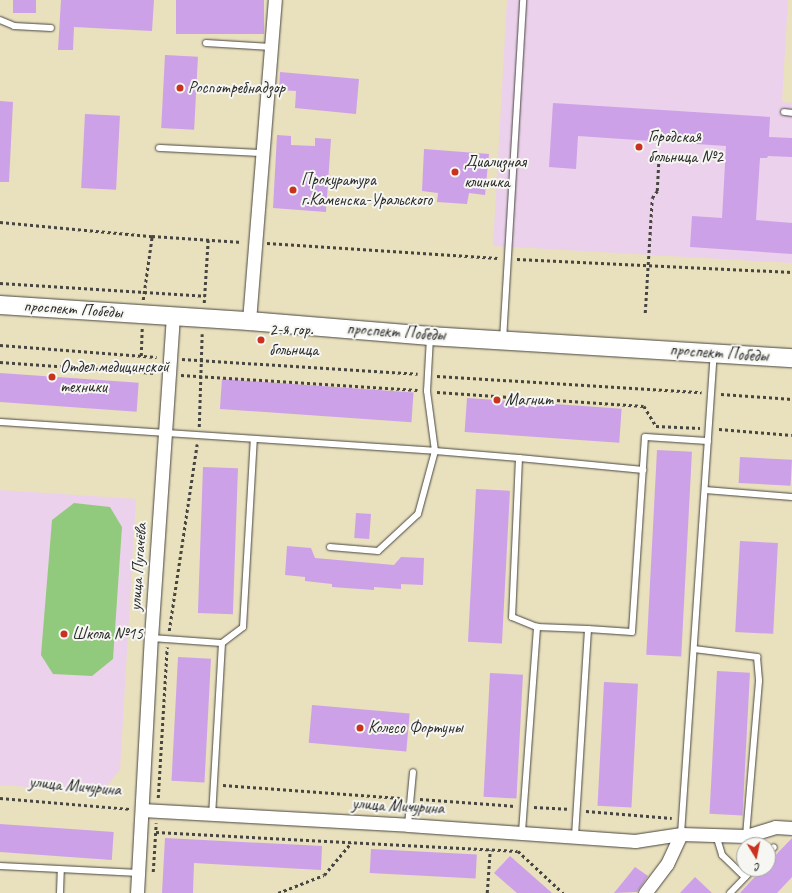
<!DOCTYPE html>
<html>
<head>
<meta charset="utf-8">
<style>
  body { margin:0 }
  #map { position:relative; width:792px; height:893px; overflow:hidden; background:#e9e0bd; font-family:Caveat,sans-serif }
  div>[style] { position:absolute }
  .built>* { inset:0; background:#ebd1eb }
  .green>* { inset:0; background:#92ca7d }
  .building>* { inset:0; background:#cca1e7; transform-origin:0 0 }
  .path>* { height:2.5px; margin-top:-1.25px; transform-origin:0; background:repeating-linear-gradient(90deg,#484641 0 3px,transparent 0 6px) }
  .roads { filter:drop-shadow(0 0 1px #484641) drop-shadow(0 0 1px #484641) }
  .lane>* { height:6px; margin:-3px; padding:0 3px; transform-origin:3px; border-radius:3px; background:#fff }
  .street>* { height:13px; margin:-6.5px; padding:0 6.5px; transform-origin:6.5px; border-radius:6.5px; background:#fff }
  .secondary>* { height:18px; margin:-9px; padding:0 9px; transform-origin:9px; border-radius:9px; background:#fff }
  .dots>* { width:11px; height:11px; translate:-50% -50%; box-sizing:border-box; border:2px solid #f6f6f2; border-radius:50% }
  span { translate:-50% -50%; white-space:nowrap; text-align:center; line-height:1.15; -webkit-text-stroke:4px #f6f6f2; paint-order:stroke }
  .poi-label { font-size:17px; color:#2b2b2b }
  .left { translate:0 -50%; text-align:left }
  .street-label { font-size:17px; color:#2b2b2b }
  .north { position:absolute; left:736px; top:837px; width:40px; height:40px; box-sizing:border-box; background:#f6f6f2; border:1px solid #a5a5a2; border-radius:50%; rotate:170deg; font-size:11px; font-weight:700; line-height:16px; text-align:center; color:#2b2b2b }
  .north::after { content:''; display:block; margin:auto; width:14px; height:18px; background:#c8321e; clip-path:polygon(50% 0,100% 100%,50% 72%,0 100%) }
</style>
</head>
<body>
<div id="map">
  <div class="built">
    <i style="clip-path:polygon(507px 0,788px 0,782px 102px,792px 103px,792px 263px,493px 246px)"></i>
    <i style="clip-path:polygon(0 490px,136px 499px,120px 770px,101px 792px,0 785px)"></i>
  </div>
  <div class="green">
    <i style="clip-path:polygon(74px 503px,110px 507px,122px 527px,113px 659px,92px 676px,53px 674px,41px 655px,52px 520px)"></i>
  </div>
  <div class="building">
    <i style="left:13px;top:0;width:23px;height:13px"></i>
    <i style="clip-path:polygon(61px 0,154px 0,152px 31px,74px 27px,73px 50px,58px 50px)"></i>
    <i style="left:176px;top:0;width:88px;height:34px"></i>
    <i style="left:165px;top:55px;width:33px;height:73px;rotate:3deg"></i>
    <i style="clip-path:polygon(280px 72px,359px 79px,356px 114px,295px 108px,296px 91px,279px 90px)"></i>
    <i style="clip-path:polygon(0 101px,13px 102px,9px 182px,0 182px)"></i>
    <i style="clip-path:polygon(553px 103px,770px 117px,769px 137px,792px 138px,792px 157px,768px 156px,767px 158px,760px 158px,756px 220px,792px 223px,792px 254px,690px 247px,692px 216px,722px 218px,726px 146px,578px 136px,576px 169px,549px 167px)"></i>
    <i style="left:85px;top:114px;width:35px;height:74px;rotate:3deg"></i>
    <i style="clip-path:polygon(277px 135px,291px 136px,291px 145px,315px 146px,315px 138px,331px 139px,326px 212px,273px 208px)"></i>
    <i style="clip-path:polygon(424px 149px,489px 154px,485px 195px,469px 193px,467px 204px,437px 202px,438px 193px,422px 191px)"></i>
    <i style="left:0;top:373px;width:139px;height:29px;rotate:4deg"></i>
    <i style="left:222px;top:379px;width:192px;height:30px;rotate:4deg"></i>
    <i style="left:467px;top:398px;width:155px;height:34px;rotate:4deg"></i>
    <i style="left:657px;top:450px;width:35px;height:205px;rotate:3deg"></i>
    <i style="left:740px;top:457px;width:52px;height:26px;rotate:3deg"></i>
    <i style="left:203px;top:467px;width:35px;height:146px;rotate:2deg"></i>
    <i style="left:476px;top:489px;width:34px;height:153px;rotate:3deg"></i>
    <i style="left:356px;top:513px;width:15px;height:25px;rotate:4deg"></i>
    <i style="left:740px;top:541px;width:38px;height:91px;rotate:3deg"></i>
    <i style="clip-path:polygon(287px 546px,311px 548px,315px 558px,394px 565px,401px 557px,424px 558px,423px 585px,401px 584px,401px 589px,374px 587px,374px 590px,332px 587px,332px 584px,305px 581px,305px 577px,285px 575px)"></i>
    <i style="left:178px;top:657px;width:33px;height:124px;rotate:3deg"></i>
    <i style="left:717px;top:671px;width:33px;height:143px;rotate:3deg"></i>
    <i style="left:490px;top:673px;width:33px;height:124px;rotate:3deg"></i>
    <i style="left:604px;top:682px;width:34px;height:124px;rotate:3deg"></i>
    <i style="left:312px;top:705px;width:98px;height:38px;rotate:5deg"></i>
    <i style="left:0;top:824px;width:114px;height:28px;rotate:4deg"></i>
    <i style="clip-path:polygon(165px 838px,322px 846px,321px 870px,194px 863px,193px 893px,162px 893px)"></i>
    <i style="clip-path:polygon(792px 838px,792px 877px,777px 893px,740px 893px,762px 869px,768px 869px,768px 863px)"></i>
    <i style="left:371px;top:849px;width:106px;height:24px;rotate:3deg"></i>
    <i style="clip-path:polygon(510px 856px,552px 893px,517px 893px,494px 873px)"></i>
    <i style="clip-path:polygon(635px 867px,648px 876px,637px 892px,614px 893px)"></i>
    <i style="clip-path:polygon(695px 877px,712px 893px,680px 893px)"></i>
  </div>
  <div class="path">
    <i style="left:0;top:222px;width:153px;rotate:5.3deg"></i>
    <i style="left:152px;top:236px;width:90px;rotate:3.8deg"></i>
    <i style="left:267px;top:243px;width:231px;rotate:3.7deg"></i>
    <i style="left:517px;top:259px;width:275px;rotate:2.7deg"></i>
    <i style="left:0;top:283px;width:205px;rotate:3.6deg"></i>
    <i style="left:143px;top:300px;width:65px;rotate:-82deg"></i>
    <i style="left:204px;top:303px;width:63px;rotate:-86.4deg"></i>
    <i style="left:645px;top:313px;width:115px;rotate:-86.5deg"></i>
    <i style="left:652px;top:198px;width:9px;rotate:-54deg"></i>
    <i style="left:657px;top:191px;width:34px;rotate:-87deg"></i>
    <i style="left:0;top:345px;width:157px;rotate:4.4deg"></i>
    <i style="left:141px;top:356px;width:28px;rotate:-88deg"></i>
    <i style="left:182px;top:359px;width:236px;rotate:3.6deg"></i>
    <i style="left:0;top:362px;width:156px;rotate:4deg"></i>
    <i style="left:181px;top:375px;width:237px;rotate:3.6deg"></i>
    <i style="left:437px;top:376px;width:265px;rotate:3.5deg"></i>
    <i style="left:437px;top:392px;width:207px;rotate:3.9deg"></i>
    <i style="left:644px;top:406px;width:23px;rotate:59deg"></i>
    <i style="left:656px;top:426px;width:44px;rotate:2.6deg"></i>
    <i style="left:721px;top:394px;width:71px;rotate:4deg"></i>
    <i style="left:199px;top:427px;width:93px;rotate:-88.2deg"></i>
    <i style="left:719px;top:429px;width:73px;rotate:4.7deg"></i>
    <i style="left:169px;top:631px;width:189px;rotate:-81.5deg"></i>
    <i style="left:223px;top:785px;width:178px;rotate:4.2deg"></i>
    <i style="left:0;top:798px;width:130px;rotate:4.8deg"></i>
    <i style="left:158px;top:798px;width:151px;rotate:-86.6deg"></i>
    <i style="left:420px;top:799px;width:95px;rotate:4.2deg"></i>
    <i style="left:534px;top:807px;width:33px;rotate:3deg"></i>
    <i style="left:586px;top:811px;width:86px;rotate:4.7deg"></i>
    <i style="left:156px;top:832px;width:362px;rotate:3deg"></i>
    <i style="left:518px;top:851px;width:62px;rotate:43deg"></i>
    <i style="left:153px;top:872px;width:49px;rotate:-86.5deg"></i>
    <i style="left:278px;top:893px;width:49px;rotate:-21.4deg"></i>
    <i style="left:324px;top:875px;width:42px;rotate:-49.8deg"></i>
    <i style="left:487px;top:893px;width:43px;rotate:-86deg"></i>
  </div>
  <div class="roads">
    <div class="lane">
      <i style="left:0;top:20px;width:15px;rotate:23deg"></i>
      <i style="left:14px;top:26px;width:37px;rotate:3deg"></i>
      <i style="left:206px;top:43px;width:65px;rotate:3.5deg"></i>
      <i style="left:784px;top:112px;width:8px;rotate:7deg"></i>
      <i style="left:159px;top:148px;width:103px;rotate:2.8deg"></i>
      <i style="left:503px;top:340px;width:341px;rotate:-86.6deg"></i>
      <i style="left:0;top:422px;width:436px;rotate:3.8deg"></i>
      <i style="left:435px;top:451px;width:61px;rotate:-97.6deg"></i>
      <i style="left:427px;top:391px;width:54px;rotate:-86.8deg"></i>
      <i style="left:519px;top:458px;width:125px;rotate:5.5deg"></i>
      <i style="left:705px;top:490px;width:87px;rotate:4.6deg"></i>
      <i style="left:330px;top:547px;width:48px;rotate:4.8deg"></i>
      <i style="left:378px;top:551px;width:54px;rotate:-42.8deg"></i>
      <i style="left:418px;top:514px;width:65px;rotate:-74.9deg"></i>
      <i style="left:435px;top:451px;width:84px;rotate:4.8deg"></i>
      <i style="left:519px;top:458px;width:159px;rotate:92.5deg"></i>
      <i style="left:512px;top:617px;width:27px;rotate:22deg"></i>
      <i style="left:537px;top:627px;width:51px;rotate:2.2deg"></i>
      <i style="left:151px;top:638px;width:71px;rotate:4deg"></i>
      <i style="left:222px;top:643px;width:171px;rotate:93.3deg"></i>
      <i style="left:222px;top:643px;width:26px;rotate:-37deg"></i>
      <i style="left:243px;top:627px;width:188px;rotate:-86.7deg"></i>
      <i style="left:694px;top:649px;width:64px;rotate:7.2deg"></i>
      <i style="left:757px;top:657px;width:24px;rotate:85deg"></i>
      <i style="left:759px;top:681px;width:156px;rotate:94.8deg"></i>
      <i style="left:408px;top:825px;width:53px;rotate:-84.6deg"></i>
      <i style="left:522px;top:832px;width:206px;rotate:-85.8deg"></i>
      <i style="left:681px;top:834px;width:481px;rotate:-86.1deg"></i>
      <i style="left:716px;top:835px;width:21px;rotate:73deg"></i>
      <i style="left:722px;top:855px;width:32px;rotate:44deg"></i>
      <i style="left:575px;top:836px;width:207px;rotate:-86.4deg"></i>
      <i style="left:588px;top:629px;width:44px;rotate:3.9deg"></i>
      <i style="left:632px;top:632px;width:195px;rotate:-86.2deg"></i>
      <i style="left:645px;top:437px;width:63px;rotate:3.6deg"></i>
      <i style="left:768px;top:853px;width:8px;rotate:-45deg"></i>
      <i style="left:0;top:866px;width:139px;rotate:2.9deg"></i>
      <i style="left:60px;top:893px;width:23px;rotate:-88deg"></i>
      <i style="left:730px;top:893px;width:33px;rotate:-46deg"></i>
    </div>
    <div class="street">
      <i style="left:249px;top:321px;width:322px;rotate:-85.4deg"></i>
      <i style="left:142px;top:810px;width:266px;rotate:3.2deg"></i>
      <i style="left:408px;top:825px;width:228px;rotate:4deg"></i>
      <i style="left:635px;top:841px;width:47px;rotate:-8.7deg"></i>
      <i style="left:681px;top:834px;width:65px;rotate:1.8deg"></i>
      <i style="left:746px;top:836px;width:30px;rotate:-17deg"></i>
      <i style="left:775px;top:827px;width:17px;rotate:3deg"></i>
      <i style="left:137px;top:893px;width:255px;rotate:-86.9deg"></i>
      <i style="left:151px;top:638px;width:323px;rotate:-86.1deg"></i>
      <i style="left:645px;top:893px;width:36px;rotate:-53deg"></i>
      <i style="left:667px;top:864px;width:33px;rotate:-65deg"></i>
    </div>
    <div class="secondary">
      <i style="left:0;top:305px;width:250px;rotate:3.7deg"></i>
      <i style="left:249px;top:321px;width:182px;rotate:4.7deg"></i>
      <i style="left:430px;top:336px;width:363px;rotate:3.5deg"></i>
    </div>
  </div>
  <div class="dots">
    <i style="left:180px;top:88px;background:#c8321e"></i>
    <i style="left:639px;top:147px;background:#c8321e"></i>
    <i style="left:455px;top:172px;background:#c8321e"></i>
    <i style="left:293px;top:190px;background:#c8321e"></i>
    <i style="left:261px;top:340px;background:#c8321e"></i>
    <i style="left:52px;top:377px;background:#c8321e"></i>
    <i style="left:497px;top:400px;background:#c8321e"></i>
    <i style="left:64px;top:634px;background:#c8321e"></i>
    <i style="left:360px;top:728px;background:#c8321e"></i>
  </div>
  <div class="poi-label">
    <span class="left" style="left:188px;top:88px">Роспотребнадзор</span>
    <span class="left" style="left:648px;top:147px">Городская<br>больница №2</span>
    <span class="left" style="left:464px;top:172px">Диализная<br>клиника</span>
    <span class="left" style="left:301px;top:190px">Прокуратура<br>г.Каменска-Уральского</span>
    <span class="left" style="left:269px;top:340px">2-я гор.<br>больница</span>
    <span class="left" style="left:60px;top:377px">Отдел медицинской<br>техники</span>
    <span class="left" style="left:505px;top:400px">Магнит</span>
    <span class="left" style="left:72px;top:634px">Школа №15</span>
    <span class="left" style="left:368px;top:728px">Колесо Фортуны</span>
  </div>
  <div class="street-label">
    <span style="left:73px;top:309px;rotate:4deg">проспект Победы</span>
    <span style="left:396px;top:332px;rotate:4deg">проспект Победы</span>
    <span style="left:719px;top:353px;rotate:4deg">проспект Победы</span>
    <span style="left:138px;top:567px;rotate:-86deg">улица Пугачёва</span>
    <span style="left:75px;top:786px;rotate:5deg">улица Мичурина</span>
    <span style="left:398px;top:806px;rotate:3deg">улица Мичурина</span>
  </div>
  <div class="north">С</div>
</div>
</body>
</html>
